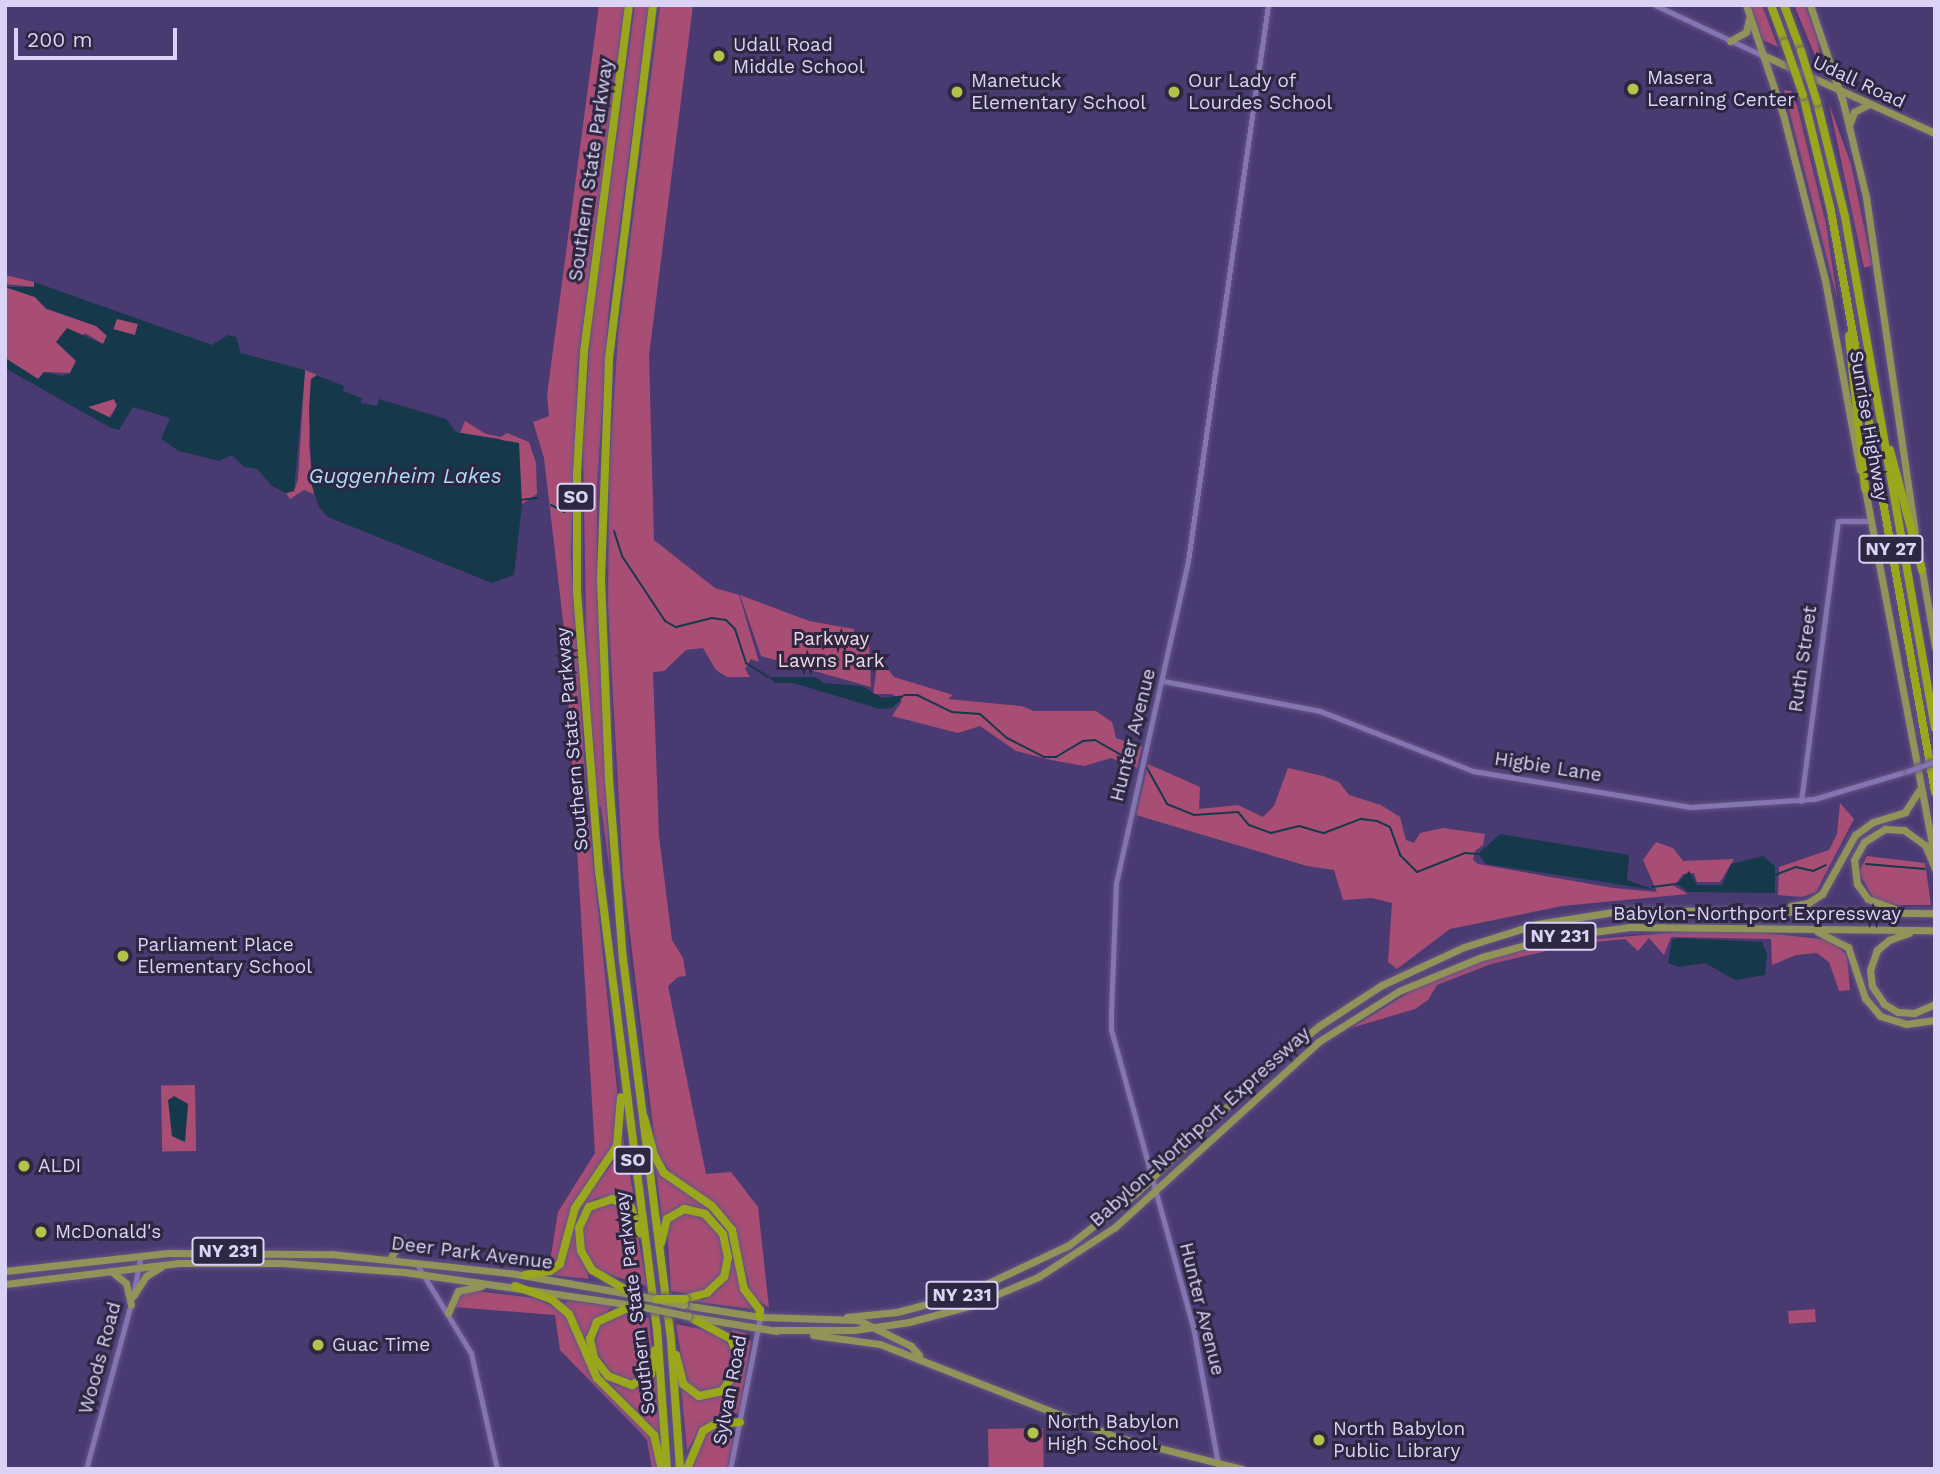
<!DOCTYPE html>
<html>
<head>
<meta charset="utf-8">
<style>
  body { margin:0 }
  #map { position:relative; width:1940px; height:1474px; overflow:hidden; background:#4a3a72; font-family:"Work Sans",sans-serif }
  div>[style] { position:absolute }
  .green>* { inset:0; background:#a84e75; transform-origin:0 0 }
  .water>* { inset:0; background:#15384b }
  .stream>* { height:2px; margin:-1px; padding:0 1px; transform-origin:1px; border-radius:1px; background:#15384b }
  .roads { filter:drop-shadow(0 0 2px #645585) drop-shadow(0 0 2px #645585) }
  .minor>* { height:5px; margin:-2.5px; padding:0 2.5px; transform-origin:2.5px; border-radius:2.5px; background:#8475b2 }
  .major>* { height:7px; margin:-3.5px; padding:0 3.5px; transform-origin:3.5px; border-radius:3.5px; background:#919358 }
  .highway>* { height:8px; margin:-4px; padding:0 4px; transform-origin:4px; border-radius:4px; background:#9aa71c }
  .bridges { filter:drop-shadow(0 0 2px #645585) drop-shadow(0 0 2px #645585) }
  .minor-bridge>* { height:5px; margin:-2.5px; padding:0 2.5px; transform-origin:2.5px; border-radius:2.5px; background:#8475b2 }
  .major-bridge>* { height:7px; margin:-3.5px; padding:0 3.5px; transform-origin:3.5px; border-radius:3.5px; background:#919358 }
  .highway-bridge>* { height:8px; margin:-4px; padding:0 4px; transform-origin:4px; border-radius:4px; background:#9aa71c }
  .dots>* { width:19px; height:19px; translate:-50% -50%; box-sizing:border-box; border:4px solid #2e2741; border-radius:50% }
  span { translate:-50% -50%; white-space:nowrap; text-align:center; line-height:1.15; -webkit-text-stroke:6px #2e2741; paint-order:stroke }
  .shield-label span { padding:2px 5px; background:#2e2741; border:2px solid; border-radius:5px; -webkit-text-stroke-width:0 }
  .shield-label { font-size:18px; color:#dad3f5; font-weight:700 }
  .poi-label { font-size:19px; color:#dad3f5 }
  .left { translate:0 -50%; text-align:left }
  .street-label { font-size:19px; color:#dad3f5 }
  .park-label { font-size:19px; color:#f2d7e0 }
  .water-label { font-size:21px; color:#abdcf9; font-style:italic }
  .frame { position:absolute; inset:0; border:7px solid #dad3f5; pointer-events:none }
  .scale { position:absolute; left:14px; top:28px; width:163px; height:32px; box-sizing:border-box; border:4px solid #dad3f5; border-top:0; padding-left:9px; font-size:21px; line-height:24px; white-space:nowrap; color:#dad3f5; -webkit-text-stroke:5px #2e2741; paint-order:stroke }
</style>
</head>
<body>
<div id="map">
  <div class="green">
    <i style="clip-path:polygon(599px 5px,625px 5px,578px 361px,571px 556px,587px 803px,620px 1118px,612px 1152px,578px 1198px,560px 1260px,549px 1268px,558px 1212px,595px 1153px,564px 629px,544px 458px,533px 422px,549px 416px,547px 395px)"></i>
    <i style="clip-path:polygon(635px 5px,649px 5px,609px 307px,597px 486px,597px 586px,610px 874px,601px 806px,597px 807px,587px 680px,583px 446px,591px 325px)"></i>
    <i style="clip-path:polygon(660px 5px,693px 5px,649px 356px,654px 540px,715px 588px,739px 595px,759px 662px,751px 659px,745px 669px,750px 677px,727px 677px,716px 670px,703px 648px,686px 650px,664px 671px,653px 672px,659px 836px,672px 940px,683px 958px,686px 976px,678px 977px,668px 986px,706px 1174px,731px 1172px,758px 1207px,769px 1308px,751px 1295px,734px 1225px,711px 1201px,674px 1178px,656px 1152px,623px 876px,608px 606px,609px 473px,618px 335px)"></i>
    <i style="clip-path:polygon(1749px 5px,1762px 5px,1778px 47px,1763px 40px)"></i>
    <i style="clip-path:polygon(1794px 5px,1805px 5px,1818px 41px,1820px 56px,1816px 58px)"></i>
    <i style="clip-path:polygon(1784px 90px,1791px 91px,1797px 105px,1826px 224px,1838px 302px)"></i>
    <i style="clip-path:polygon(1829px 104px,1851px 164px,1872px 265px,1864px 268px)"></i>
    <i style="clip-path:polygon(5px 275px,34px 282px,35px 287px,5px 284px)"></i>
    <i style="clip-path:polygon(5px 287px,35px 297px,46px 309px,96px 326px,107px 335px,103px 344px,85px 333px,71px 352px,76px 361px,70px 373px,44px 372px,38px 379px,5px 358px)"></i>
    <i style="left:117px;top:318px;width:22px;height:12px;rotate:16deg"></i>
    <i style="clip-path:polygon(305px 370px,327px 379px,311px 379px,309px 445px,314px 494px,304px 490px,290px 499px,286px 493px,294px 491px,298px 479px)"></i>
    <i style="clip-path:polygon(114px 399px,117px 406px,108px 419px,88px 407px)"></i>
    <i style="clip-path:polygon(465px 421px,486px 434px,501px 437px,507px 433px,529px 442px,536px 463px,537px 494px,522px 504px,501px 439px,460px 433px)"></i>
    <i style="clip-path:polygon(740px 595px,809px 621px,854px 629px,855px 643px,869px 644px,871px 687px,761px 656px)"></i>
    <i style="clip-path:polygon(884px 664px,894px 677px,953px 695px,948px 699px,1021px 706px,1034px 711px,1096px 711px,1112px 722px,1116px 738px,1142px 747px,1137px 768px,1111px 758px,1084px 766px,1051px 760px,1016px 751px,980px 726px,958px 733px,892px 716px,902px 701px,892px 694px,873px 694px,877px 666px)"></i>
    <i style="clip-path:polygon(1148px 764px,1200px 787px,1199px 809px,1238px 805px,1263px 817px,1274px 806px,1288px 768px,1323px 776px,1339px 782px,1349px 795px,1381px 805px,1400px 817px,1406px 840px,1414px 843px,1420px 833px,1443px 828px,1485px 834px,1483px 845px,1475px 851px,1473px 860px,1478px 864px,1613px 888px,1657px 892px,1643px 860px,1656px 842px,1673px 848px,1683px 861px,1734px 859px,1720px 882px,1697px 882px,1694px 873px,1683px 874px,1674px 886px,1688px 894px,1562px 906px,1450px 929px,1397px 969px,1388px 962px,1392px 903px,1372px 898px,1343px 900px,1334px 870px,1307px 866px,1136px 815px)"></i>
    <i style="clip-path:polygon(1840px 803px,1854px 819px,1816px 892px,1802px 897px,1778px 895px,1779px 867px,1829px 850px,1837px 834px)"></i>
    <i style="clip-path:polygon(1867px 856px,1925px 863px,1931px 905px,1889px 905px,1873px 898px,1859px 872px)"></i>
    <i style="clip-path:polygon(1680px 932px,1764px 933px,1831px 940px,1847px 955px,1850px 990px,1839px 991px,1829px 962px,1817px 953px,1796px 955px,1772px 965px,1771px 939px,1671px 937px,1664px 955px,1649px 938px,1638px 951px,1625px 939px,1575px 944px,1491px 964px,1437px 985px,1428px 1000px,1415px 1009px,1351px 1028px,1413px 990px,1481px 960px,1561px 942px)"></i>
    <i style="left:195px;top:1085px;width:66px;height:34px;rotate:89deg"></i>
    <i style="clip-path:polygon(623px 1137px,636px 1208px,614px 1196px,595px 1199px,579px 1216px,576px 1229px,589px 1279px,551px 1275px,580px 1205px,616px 1159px)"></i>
    <i style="clip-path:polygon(655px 1161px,670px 1182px,709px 1206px,727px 1223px,752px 1309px,689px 1301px,705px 1299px,721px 1287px,730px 1249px,719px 1223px,698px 1207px,679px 1206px,662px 1220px)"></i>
    <i style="clip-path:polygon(605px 1202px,625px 1205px,635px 1220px,647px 1286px,597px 1271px,585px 1253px,582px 1226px,594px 1207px)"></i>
    <i style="clip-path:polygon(680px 1212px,697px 1212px,716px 1227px,722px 1240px,726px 1252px,720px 1277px,711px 1288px,689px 1294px,671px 1291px,667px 1227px)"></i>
    <i style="clip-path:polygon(466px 1290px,535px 1298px,565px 1312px,594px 1377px,652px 1436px,659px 1469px,652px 1469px,647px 1440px,641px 1433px,560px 1350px,555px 1315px,454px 1307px,456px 1295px)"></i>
    <i style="clip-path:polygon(568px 1301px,612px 1306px,586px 1337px,587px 1348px,564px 1304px)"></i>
    <i style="left:1815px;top:1309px;width:13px;height:27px;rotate:86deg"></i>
    <i style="clip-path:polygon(625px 1314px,649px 1318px,653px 1358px,652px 1368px,638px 1381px,613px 1376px,594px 1348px,601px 1322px)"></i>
    <i style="clip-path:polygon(676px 1324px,710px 1331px,732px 1345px,734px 1369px,727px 1384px,717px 1391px,698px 1392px,685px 1381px)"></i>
    <i style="clip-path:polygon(733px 1330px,745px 1333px,751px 1342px,739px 1412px,701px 1428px,687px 1451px,681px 1386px,700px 1399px,729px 1390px,741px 1367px,739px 1348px,729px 1332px)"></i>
    <i style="clip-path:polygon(600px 1372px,614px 1385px,630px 1387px,656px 1375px,662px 1442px)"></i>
    <i style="clip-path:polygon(729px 1425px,734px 1435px,727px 1469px,690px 1469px,699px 1441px,711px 1429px)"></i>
    <i style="left:1043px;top:1428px;width:41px;height:55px;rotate:89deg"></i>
  </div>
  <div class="water">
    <i style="clip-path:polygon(evenodd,34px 282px,212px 345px,228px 335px,236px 337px,241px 353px,305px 370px,294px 491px,286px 493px,272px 486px,257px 469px,244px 467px,232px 455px,219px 461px,179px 451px,161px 439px,170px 418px,133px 407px,119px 430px,111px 428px,5px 368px,5px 358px,38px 379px,44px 372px,62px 376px,70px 373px,76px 361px,56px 342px,67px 328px,103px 344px,107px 336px,96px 326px,46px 308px,35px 297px,5px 287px,34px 287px,34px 282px,117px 319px,138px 324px,135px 335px,113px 329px,117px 319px,34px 282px,114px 399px,117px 405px,111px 418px,88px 407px,114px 399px)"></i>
    <i style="clip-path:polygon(317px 375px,344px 386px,343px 391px,362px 398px,361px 403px,377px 406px,379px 399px,446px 419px,456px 432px,519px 443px,522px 504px,514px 575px,492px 583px,328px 517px,319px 507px,312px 486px,309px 408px,311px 379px)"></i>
    <i style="clip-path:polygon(769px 677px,815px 677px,824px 683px,862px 686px,882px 698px,905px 695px,892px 708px,880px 709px,793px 683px,775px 683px)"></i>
    <i style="clip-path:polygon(1500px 834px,1629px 855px,1627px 880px,1655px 890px,1486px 864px,1478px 854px)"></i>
    <i style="clip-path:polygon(1763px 856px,1775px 866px,1775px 893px,1688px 892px,1677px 884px,1689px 871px,1697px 885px,1722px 885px,1731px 864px)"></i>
    <i style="clip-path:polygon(1679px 938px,1762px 942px,1767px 954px,1765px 975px,1735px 980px,1705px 963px,1679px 967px,1668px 963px,1672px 940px)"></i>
    <i style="clip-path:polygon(174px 1096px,188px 1104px,185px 1142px,172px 1136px,168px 1100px)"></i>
  </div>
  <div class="stream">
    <i style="left:520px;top:500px;width:17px;rotate:-7deg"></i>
    <i style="left:551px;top:505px;width:15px;rotate:28deg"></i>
    <i style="left:614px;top:531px;width:26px;rotate:72deg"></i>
    <i style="left:622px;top:556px;width:78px;rotate:56.5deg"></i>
    <i style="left:665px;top:621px;width:13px;rotate:29deg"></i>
    <i style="left:676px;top:627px;width:37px;rotate:-14deg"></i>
    <i style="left:712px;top:618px;width:14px;rotate:8deg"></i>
    <i style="left:726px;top:620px;width:13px;rotate:45deg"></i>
    <i style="left:735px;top:629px;width:36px;rotate:72deg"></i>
    <i style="left:746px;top:663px;width:26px;rotate:32deg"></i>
    <i style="left:904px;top:695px;width:13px"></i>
    <i style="left:917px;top:695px;width:39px;rotate:26deg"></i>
    <i style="left:952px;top:712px;width:28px;rotate:4deg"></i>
    <i style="left:980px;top:714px;width:36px;rotate:42deg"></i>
    <i style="left:1007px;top:738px;width:42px;rotate:27.2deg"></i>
    <i style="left:1044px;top:757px;width:12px"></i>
    <i style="left:1056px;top:757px;width:31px;rotate:-31deg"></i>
    <i style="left:1083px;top:741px;width:12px;rotate:-5deg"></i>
    <i style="left:1095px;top:740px;width:46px;rotate:29.9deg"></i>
    <i style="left:1147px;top:768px;width:41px;rotate:60.9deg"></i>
    <i style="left:1167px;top:804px;width:29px;rotate:22deg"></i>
    <i style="left:1194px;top:815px;width:44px;rotate:-3.9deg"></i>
    <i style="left:1238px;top:812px;width:17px;rotate:50deg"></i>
    <i style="left:1249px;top:825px;width:23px;rotate:20deg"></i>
    <i style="left:1271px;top:833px;width:29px;rotate:-14deg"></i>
    <i style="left:1299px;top:826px;width:26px;rotate:16deg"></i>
    <i style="left:1324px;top:833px;width:40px;rotate:-21deg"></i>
    <i style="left:1361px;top:819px;width:16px;rotate:7deg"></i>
    <i style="left:1377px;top:821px;width:14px;rotate:25deg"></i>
    <i style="left:1390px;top:827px;width:30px;rotate:70deg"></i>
    <i style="left:1400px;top:855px;width:24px;rotate:45deg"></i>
    <i style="left:1417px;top:872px;width:52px;rotate:-21.6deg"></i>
    <i style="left:1465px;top:853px;width:13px;rotate:4deg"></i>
    <i style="left:1866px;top:864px;width:59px;rotate:4.8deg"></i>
    <i style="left:1775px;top:875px;width:22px;rotate:-21deg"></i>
    <i style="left:1796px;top:867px;width:17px;rotate:13deg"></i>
    <i style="left:1813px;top:871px;width:14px;rotate:-25deg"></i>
    <i style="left:1652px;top:887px;width:26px;rotate:-7deg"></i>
  </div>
  <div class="roads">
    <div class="minor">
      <i style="left:1655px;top:5px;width:120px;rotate:25.1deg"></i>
      <i style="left:1163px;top:681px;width:160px;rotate:10.8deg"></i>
      <i style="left:1320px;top:711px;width:164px;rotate:21.4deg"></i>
      <i style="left:1473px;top:771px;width:220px;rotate:9.4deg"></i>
      <i style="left:1690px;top:807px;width:124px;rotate:-3.7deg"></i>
      <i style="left:1814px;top:799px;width:98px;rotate:-16.6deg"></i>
      <i style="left:1801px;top:801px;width:282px;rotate:-82.5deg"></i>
      <i style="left:1838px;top:521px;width:32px"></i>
      <i style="left:416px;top:1263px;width:105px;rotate:58.6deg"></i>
      <i style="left:471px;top:1353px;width:119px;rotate:77.4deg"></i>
      <i style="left:134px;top:1290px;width:36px;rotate:-79deg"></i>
      <i style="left:1218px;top:1464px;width:139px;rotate:-100.3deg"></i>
      <i style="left:1193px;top:1327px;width:308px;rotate:-105.4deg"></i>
      <i style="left:1111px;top:1030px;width:18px;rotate:-90deg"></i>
      <i style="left:1111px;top:1012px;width:129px;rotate:-87.8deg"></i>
      <i style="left:1116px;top:883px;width:330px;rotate:-77.4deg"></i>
      <i style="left:1188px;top:561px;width:562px;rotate:-81.81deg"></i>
      <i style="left:86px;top:1469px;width:172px;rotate:-74.8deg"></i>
      <i style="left:730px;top:1469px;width:155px;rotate:-78.8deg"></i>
    </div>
    <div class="major">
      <i style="left:1746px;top:5px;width:115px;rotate:71.3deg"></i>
      <i style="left:1783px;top:114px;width:171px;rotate:75.8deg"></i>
      <i style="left:1825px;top:280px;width:193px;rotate:79.6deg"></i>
      <i style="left:1810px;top:5px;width:102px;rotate:71.2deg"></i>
      <i style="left:1843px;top:102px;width:98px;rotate:76.4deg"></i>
      <i style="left:1866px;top:197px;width:339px;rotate:81.7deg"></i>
      <i style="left:1730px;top:41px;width:18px;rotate:-29deg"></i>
      <i style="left:1746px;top:32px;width:13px;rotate:-77deg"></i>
      <i style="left:1765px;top:56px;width:187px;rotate:24.4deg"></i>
      <i style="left:1850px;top:123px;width:12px;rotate:-70deg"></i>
      <i style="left:1854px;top:112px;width:17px;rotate:-28deg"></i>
      <i style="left:1864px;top:484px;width:382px;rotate:79.3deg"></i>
      <i style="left:1921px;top:565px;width:83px;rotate:80.3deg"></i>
      <i style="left:1791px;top:906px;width:17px;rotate:-10deg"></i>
      <i style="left:1808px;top:903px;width:17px;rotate:-33deg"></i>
      <i style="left:1822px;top:894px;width:68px;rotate:-60.8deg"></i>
      <i style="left:1855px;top:835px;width:22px;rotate:-36deg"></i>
      <i style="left:1873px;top:822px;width:34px;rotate:-17deg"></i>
      <i style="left:1905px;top:812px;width:27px;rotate:-57deg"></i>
      <i style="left:1895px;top:909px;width:29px;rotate:-160deg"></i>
      <i style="left:1868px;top:899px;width:19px;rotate:-126deg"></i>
      <i style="left:1857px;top:884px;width:24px;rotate:-97deg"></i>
      <i style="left:1854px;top:860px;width:21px;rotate:-61deg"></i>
      <i style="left:1864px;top:842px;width:25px;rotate:-32deg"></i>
      <i style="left:1885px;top:829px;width:19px;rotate:3deg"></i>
      <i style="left:1904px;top:830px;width:26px;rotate:36deg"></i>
      <i style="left:1925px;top:845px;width:26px;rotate:67deg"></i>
      <i style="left:1818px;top:932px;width:34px;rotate:27deg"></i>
      <i style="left:1848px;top:947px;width:54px;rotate:71.6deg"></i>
      <i style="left:1865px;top:998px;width:23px;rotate:50deg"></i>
      <i style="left:1880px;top:1016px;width:27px;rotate:17deg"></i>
      <i style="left:1906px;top:1024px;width:29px;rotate:-8deg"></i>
      <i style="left:1909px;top:933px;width:21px;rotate:161deg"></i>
      <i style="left:1889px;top:940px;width:16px;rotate:140deg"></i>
      <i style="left:1877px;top:950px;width:21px;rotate:109deg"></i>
      <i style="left:1870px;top:970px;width:16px;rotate:83deg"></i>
      <i style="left:1872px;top:986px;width:22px;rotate:56deg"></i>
      <i style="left:1884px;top:1004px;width:16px;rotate:30deg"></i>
      <i style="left:1898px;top:1012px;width:16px;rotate:4deg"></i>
      <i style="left:1914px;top:1013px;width:23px;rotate:-23deg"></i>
      <i style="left:390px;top:1259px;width:23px;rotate:-59deg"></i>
      <i style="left:5px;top:1271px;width:164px;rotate:-6.3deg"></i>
      <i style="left:168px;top:1253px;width:163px;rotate:0.4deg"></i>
      <i style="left:331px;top:1254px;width:180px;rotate:6.1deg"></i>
      <i style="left:510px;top:1273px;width:122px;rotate:9.9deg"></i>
      <i style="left:111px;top:1271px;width:19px;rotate:39deg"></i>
      <i style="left:126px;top:1283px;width:22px;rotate:77deg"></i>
      <i style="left:5px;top:1284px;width:175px;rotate:-6.9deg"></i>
      <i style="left:179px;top:1263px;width:103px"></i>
      <i style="left:282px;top:1263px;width:122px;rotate:4.2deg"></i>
      <i style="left:404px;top:1272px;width:232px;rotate:8.2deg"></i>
      <i style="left:133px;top:1296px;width:24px;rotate:-57deg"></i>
      <i style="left:146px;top:1276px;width:17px;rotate:-31deg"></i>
      <i style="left:684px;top:1305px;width:77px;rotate:9deg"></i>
      <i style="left:760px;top:1317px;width:98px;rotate:1.8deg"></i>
      <i style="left:858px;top:1320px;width:59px;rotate:26.1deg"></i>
      <i style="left:911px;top:1346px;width:12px;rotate:48deg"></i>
      <i style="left:448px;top:1313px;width:24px;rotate:-66deg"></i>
      <i style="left:458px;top:1291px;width:24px;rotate:-12deg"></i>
      <i style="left:692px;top:1317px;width:86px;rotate:9.4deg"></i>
      <i style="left:847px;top:1317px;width:50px;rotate:-5.7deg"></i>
      <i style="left:897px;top:1312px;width:70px;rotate:-14.8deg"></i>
      <i style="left:965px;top:1294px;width:115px;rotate:-25.2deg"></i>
      <i style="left:1069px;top:1245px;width:85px;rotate:-37.8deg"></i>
      <i style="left:1136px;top:1193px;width:187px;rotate:-43.5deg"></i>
      <i style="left:1272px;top:1064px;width:60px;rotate:-39deg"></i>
      <i style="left:1319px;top:1026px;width:75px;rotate:-33.1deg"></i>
      <i style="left:1382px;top:985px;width:90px;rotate:-24.9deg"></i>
      <i style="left:1464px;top:947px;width:77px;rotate:-17.5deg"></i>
      <i style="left:1537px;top:924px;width:90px;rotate:-8.9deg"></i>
      <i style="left:1626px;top:910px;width:309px;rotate:0.6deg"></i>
      <i style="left:775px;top:1330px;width:79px"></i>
      <i style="left:854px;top:1330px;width:56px;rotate:-8.3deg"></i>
      <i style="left:909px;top:1322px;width:62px;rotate:-14.9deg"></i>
      <i style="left:969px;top:1306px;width:75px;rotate:-22.8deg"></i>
      <i style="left:1038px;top:1277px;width:92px;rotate:-33deg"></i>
      <i style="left:1115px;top:1227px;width:275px;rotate:-42.3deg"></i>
      <i style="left:1318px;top:1042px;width:96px;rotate:-32.2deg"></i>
      <i style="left:1399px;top:991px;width:90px;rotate:-22.3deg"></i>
      <i style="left:1482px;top:957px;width:76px;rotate:-15.3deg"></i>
      <i style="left:1555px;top:937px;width:76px;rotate:-7.6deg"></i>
      <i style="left:1630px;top:927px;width:305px;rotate:0.6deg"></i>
      <i style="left:813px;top:1335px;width:68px;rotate:7.7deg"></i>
      <i style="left:880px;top:1344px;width:254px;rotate:21.5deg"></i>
      <i style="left:1116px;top:1437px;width:130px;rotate:14.3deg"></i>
    </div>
    <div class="highway">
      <i style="left:629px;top:5px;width:350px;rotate:97.4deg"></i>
      <i style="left:584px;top:352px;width:120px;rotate:93.3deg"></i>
      <i style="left:577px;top:472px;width:120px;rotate:90deg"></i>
      <i style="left:577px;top:592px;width:280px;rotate:85.5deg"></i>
      <i style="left:599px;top:871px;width:460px;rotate:82.8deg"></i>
      <i style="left:657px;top:1327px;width:142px;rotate:86deg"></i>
      <i style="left:653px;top:5px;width:358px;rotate:97.1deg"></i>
      <i style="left:609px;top:360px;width:220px;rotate:92.1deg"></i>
      <i style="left:601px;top:580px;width:199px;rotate:87.7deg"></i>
      <i style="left:609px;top:779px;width:181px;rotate:85.6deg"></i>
      <i style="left:623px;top:959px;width:384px;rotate:82.8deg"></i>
      <i style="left:671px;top:1340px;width:129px;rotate:86deg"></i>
      <i style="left:1771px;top:5px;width:40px;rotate:69.8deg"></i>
      <i style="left:1784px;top:5px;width:49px;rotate:69.7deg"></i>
      <i style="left:1803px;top:95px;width:119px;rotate:76.4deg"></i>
      <i style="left:1831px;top:211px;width:590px;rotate:79.85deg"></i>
      <i style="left:1817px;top:102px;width:118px;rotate:76.3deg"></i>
      <i style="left:1845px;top:217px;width:519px;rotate:80.01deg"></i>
      <i style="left:1849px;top:336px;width:153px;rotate:84deg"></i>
      <i style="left:1890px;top:450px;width:124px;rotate:75.1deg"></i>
      <i style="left:644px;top:1117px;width:39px;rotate:75deg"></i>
      <i style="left:654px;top:1155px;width:21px;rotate:61deg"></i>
      <i style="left:664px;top:1173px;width:58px;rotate:34.5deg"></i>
      <i style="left:712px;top:1206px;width:31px;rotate:50deg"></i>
      <i style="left:732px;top:1230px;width:60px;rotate:78.5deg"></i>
      <i style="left:744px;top:1289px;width:26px;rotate:53deg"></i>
      <i style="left:760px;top:1310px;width:7px;rotate:90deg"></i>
      <i style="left:661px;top:1243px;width:25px;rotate:-76deg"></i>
      <i style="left:667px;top:1219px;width:20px;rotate:-30deg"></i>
      <i style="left:684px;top:1209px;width:22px;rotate:13deg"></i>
      <i style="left:705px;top:1214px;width:27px;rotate:48deg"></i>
      <i style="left:723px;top:1234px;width:24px;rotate:78deg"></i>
      <i style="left:728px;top:1257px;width:20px;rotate:101deg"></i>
      <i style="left:724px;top:1277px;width:23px;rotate:137deg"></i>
      <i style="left:707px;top:1293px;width:23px;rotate:165deg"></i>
      <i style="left:525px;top:1275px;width:25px;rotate:-9deg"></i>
      <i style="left:550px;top:1271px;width:12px;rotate:-35deg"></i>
      <i style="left:560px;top:1264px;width:58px;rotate:-75deg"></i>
      <i style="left:575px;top:1208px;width:75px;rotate:-55.9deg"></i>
      <i style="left:617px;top:1146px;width:49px;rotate:-85.3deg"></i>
      <i style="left:515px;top:1286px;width:38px;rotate:20deg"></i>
      <i style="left:551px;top:1299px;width:23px;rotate:40deg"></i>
      <i style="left:569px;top:1314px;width:70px;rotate:66.4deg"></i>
      <i style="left:597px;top:1378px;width:81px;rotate:45deg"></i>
      <i style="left:654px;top:1435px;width:35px;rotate:77deg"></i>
      <i style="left:635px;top:1295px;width:50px;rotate:-149.8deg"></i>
      <i style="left:592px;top:1270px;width:22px;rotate:-120deg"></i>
      <i style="left:581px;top:1251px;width:23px;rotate:-95deg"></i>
      <i style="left:579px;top:1228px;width:23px;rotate:-65deg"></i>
      <i style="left:589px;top:1207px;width:24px;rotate:-19deg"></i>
      <i style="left:612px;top:1199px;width:21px;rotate:25deg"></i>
      <i style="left:631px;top:1208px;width:27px;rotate:70deg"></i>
      <i style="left:634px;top:1305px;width:41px;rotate:155.3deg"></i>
      <i style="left:597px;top:1322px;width:18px;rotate:112deg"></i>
      <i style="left:590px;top:1339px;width:19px;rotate:78deg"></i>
      <i style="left:594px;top:1358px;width:23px;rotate:52deg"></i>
      <i style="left:608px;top:1376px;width:26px;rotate:21deg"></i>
      <i style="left:632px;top:1385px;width:22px;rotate:-30deg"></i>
      <i style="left:651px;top:1374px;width:24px;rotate:-81deg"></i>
      <i style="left:676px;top:1355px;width:30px;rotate:76deg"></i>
      <i style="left:683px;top:1384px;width:20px;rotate:37deg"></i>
      <i style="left:699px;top:1396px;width:24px;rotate:-12deg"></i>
      <i style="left:722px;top:1391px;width:24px;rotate:-54deg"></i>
      <i style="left:736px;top:1372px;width:18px;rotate:-87deg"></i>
      <i style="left:737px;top:1354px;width:16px;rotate:-112deg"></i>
      <i style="left:731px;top:1339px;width:49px;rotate:-151.9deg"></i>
      <i style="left:687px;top:1469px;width:41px;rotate:-67.2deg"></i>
      <i style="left:703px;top:1431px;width:16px;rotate:-30deg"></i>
      <i style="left:717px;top:1423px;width:23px;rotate:-2deg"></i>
    </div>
  </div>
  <div class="bridges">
    <div class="minor-bridge">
      <i style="left:1908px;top:771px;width:29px;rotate:-20deg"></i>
    </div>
    <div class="major-bridge">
      <i style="left:635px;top:1295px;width:50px;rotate:11.5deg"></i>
      <i style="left:634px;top:1305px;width:55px;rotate:11.5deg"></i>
    </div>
    <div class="highway-bridge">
      <i style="left:1785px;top:43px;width:55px;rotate:70.9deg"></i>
      <i style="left:1801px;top:51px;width:53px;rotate:72.6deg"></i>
      <i style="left:657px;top:1299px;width:28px"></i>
    </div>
  </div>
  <div class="dots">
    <i style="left:719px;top:56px;background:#b5c249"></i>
    <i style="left:1633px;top:89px;background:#b5c249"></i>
    <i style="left:957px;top:92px;background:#b5c249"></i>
    <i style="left:1174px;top:92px;background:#b5c249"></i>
    <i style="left:123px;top:956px;background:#b5c249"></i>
    <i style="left:24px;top:1166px;background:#b5c249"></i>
    <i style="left:41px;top:1232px;background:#b5c249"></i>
    <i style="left:318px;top:1345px;background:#b5c249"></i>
    <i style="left:1033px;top:1433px;background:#b5c249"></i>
    <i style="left:1319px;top:1440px;background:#b5c249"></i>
  </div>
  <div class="shield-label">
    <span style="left:576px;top:497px">SO</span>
    <span style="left:1891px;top:549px">NY 27</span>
    <span style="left:1560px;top:936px">NY 231</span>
    <span style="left:633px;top:1160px">SO</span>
    <span style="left:228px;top:1251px">NY 231</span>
    <span style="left:962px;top:1295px">NY 231</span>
  </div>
  <div class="poi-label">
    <span class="left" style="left:733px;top:56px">Udall Road<br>Middle School</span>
    <span class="left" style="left:1647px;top:89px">Masera<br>Learning Center</span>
    <span class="left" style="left:971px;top:92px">Manetuck<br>Elementary School</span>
    <span class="left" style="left:1188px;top:92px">Our Lady of<br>Lourdes School</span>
    <span class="left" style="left:137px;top:956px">Parliament Place<br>Elementary School</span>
    <span class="left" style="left:38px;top:1166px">ALDI</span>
    <span class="left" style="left:55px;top:1232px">McDonald's</span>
    <span class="left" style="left:332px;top:1345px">Guac Time</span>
    <span class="left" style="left:1047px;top:1433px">North Babylon<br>High School</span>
    <span class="left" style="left:1333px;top:1440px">North Babylon<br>Public Library</span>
  </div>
  <div class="street-label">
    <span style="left:1859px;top:82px;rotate:25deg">Udall Road</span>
    <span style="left:591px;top:170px;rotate:-82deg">Southern State Parkway</span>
    <span style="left:1869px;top:426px;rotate:80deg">Sunrise Highway</span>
    <span style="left:1803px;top:659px;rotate:-82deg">Ruth Street</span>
    <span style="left:1133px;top:735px;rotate:-76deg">Hunter Avenue</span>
    <span style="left:572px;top:739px;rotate:-95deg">Southern State Parkway</span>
    <span style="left:1548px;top:767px;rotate:9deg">Higbie Lane</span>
    <span style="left:1757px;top:914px">Babylon-Northport Expressway</span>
    <span style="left:1200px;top:1127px;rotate:-42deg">Babylon-Northport Expressway</span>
    <span style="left:472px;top:1253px;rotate:7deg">Deer Park Avenue</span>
    <span style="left:635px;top:1303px;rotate:-97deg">Southern State Parkway</span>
    <span style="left:1202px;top:1309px;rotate:76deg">Hunter Avenue</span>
    <span style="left:100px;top:1358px;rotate:-75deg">Woods Road</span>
    <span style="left:730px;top:1390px;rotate:-79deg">Sylvan Road</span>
  </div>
  <div class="park-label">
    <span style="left:831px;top:650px">Parkway<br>Lawns Park</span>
  </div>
  <div class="water-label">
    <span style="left:405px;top:476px">Guggenheim Lakes</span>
  </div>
  <div class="frame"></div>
  <div class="scale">200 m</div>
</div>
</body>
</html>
